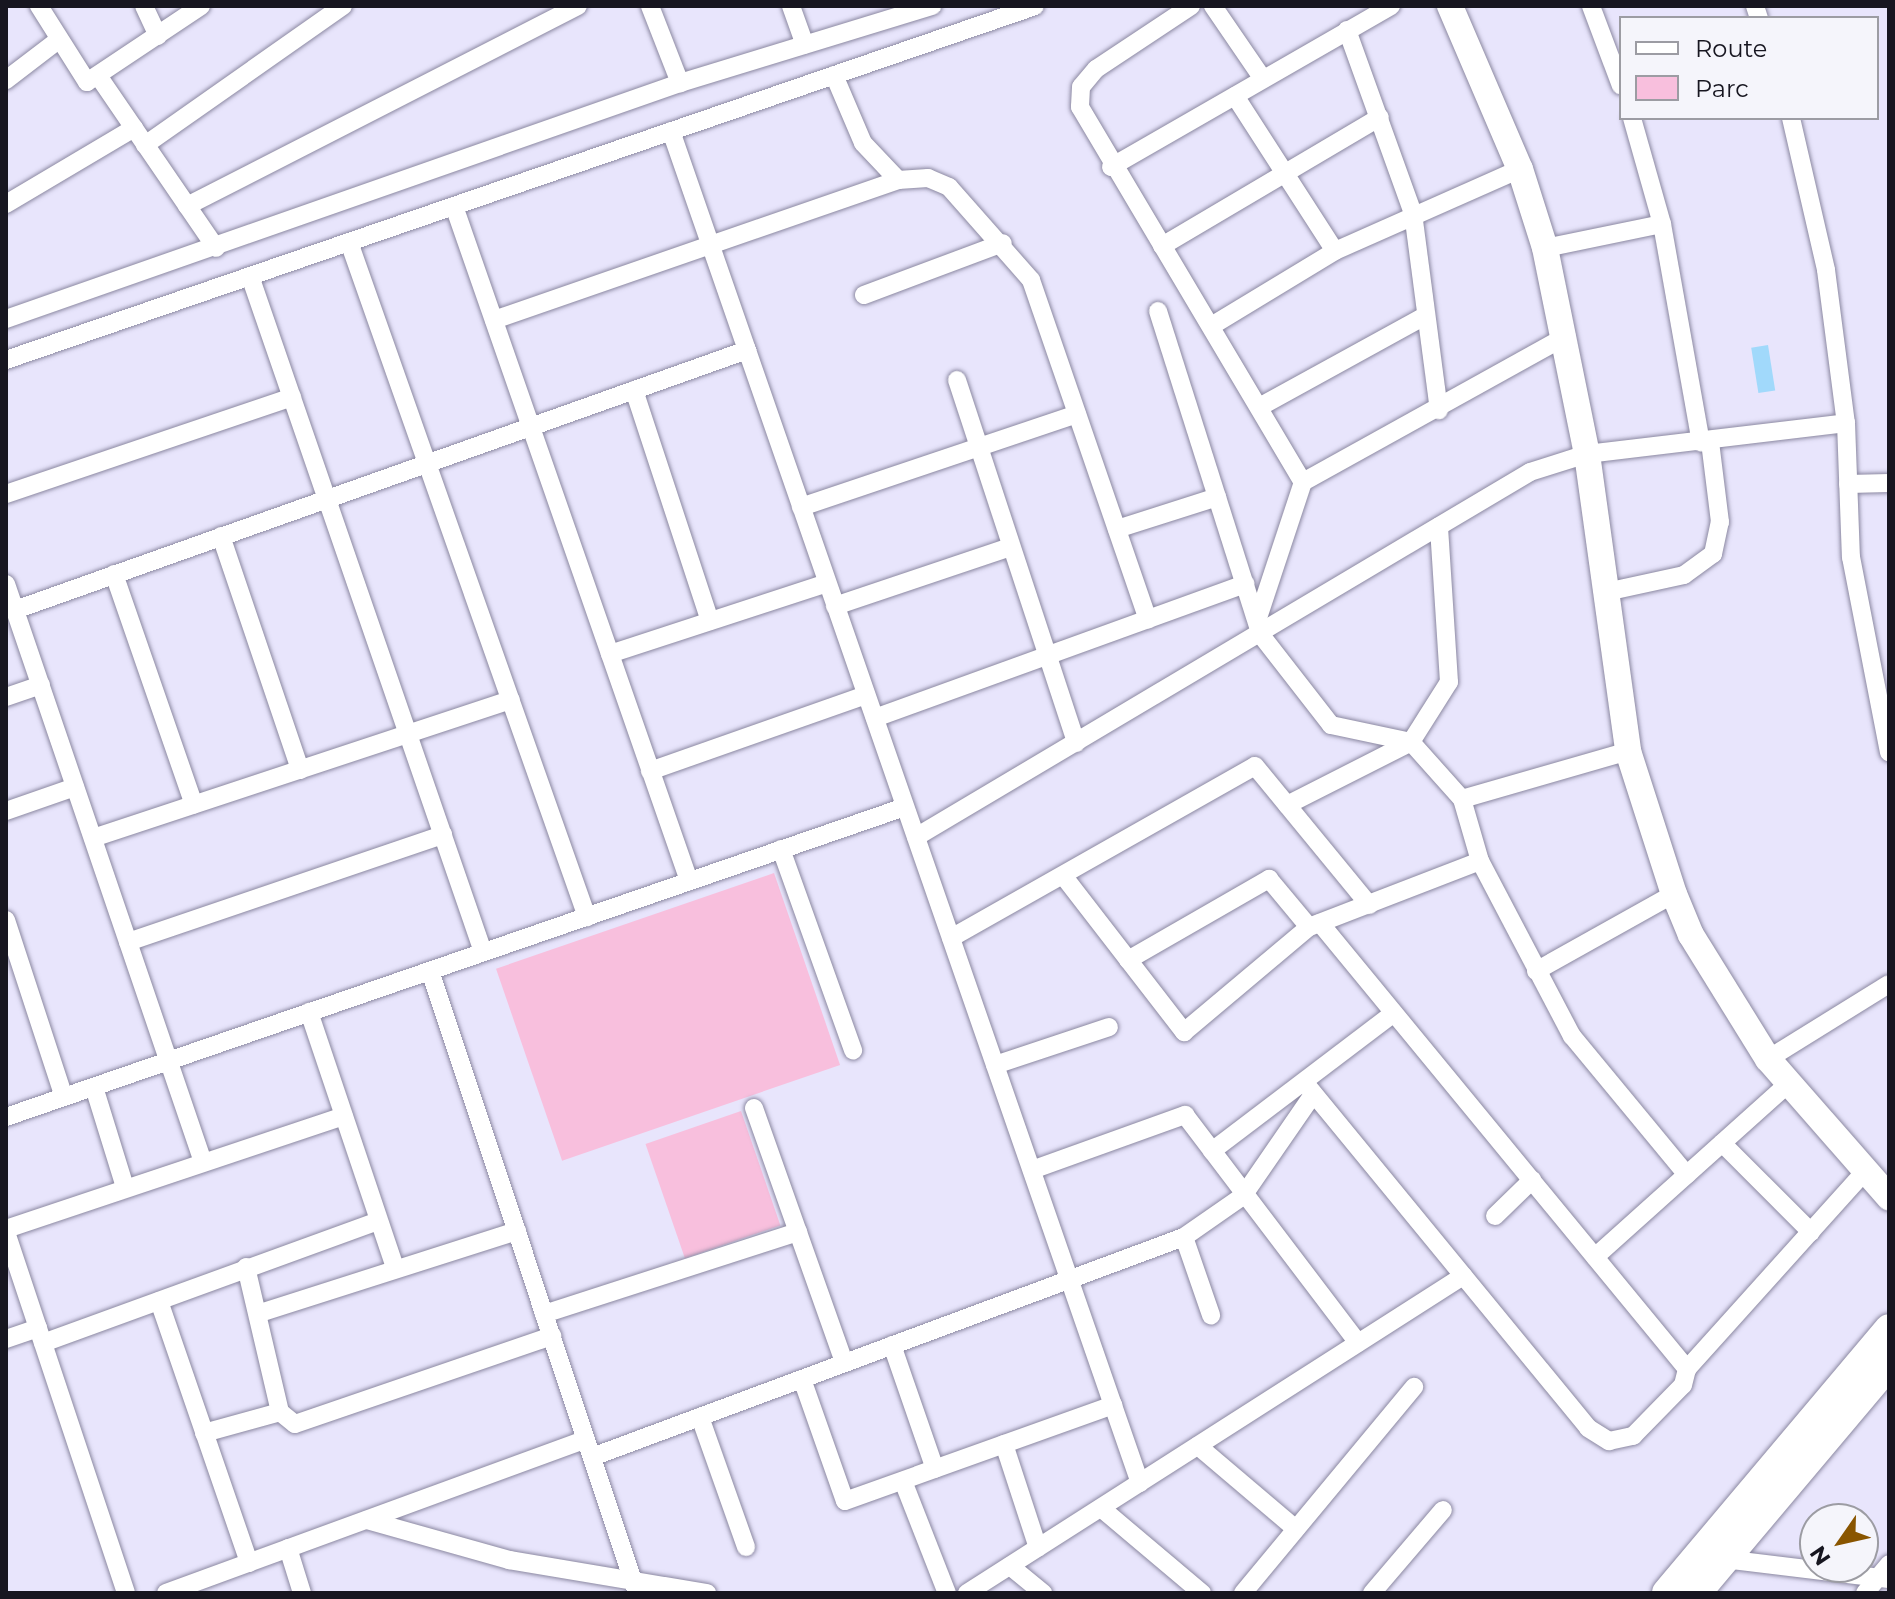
<!DOCTYPE html>
<html>
<head>
<meta charset="utf-8">
<style>
  body { margin:0 }
  #map { position:relative; width:1895px; height:1599px; overflow:hidden; background:#e8e5fc; font-family:Montserrat,sans-serif }
  div>[style] { position:absolute }
  .green>* { inset:0; background:#f8bfdd; transform-origin:0 0 }
  .water>* { inset:0; background:#a1d9fb; transform-origin:0 0 }
  .roads { filter:drop-shadow(0 0 2px #8b88a1) drop-shadow(0 0 2px #8b88a1) }
  .street>* { height:18px; margin:-9px; padding:0 9px; transform-origin:9px; border-radius:9px; background:#fff }
  .secondary>* { height:26px; margin:-13px; padding:0 13px; transform-origin:13px; border-radius:13px; background:#fff }
  .primary>* { height:30px; margin:-15px; padding:0 15px; transform-origin:15px; border-radius:15px; background:#fff }
  span { translate:-50% -50%; white-space:nowrap; text-align:center; line-height:1.15; -webkit-text-stroke:6px #f5f5fb; paint-order:stroke }
  .frame { position:absolute; inset:0; border:8px solid #171620; pointer-events:none }
  .legend { position:absolute; left:1619px; top:16px; width:260px; height:104px; box-sizing:border-box; background:#f5f5fb; border:2px solid #9c9ca3; margin:0; padding:10px 14px; list-style:none; font-size:24px; color:#171620 }
  .legend li { display:flex; align-items:center; gap:16px; height:40px }
  .legend b { width:40px; border:2px solid #9c9ca3 }
  .north { position:absolute; left:1799px; top:1503px; width:80px; height:80px; box-sizing:border-box; background:#f5f5fb; border:2px solid #9c9ca3; border-radius:50%; rotate:236deg; font-size:22px; font-weight:700; line-height:32px; text-align:center; color:#171620 }
  .north::after { content:''; display:block; margin:auto; width:28px; height:36px; background:#895500; clip-path:polygon(50% 0,100% 100%,50% 72%,0 100%) }
</style>
</head>
<body>
<div id="map">
  <div class="green">
    <i style="left:774px;top:873px;width:203px;height:294px;rotate:71deg"></i>
    <i style="left:741px;top:1111px;width:121px;height:101px;rotate:71deg"></i>
  </div>
  <div class="water">
    <i style="left:1768px;top:345px;width:46px;height:17px;rotate:81deg"></i>
  </div>
  <div class="roads">
    <div class="street">
      <i style="left:39px;top:6px;width:90px;rotate:57.7deg"></i>
      <i style="left:87px;top:82px;width:137px;rotate:-33.7deg"></i>
      <i style="left:144px;top:6px;width:33px;rotate:65deg"></i>
      <i style="left:650px;top:6px;width:83px;rotate:68.7deg"></i>
      <i style="left:791px;top:6px;width:41px;rotate:70.3deg"></i>
      <i style="left:1191px;top:6px;width:114px;rotate:146.4deg"></i>
      <i style="left:1096px;top:69px;width:23px;rotate:130deg"></i>
      <i style="left:1081px;top:87px;width:20px;rotate:93deg"></i>
      <i style="left:1080px;top:107px;width:436px;rotate:59.3deg"></i>
      <i style="left:1213px;top:6px;width:88px;rotate:55.6deg"></i>
      <i style="left:1591px;top:6px;width:85px;rotate:69.4deg"></i>
      <i style="left:1755px;top:6px;width:13px;rotate:72deg"></i>
      <i style="left:1347px;top:30px;width:195px;rotate:70.2deg"></i>
      <i style="left:1413px;top:213px;width:199px;rotate:82.5deg"></i>
      <i style="left:834px;top:75px;width:74px;rotate:66.9deg"></i>
      <i style="left:863px;top:143px;width:51px;rotate:46.6deg"></i>
      <i style="left:99px;top:77px;width:207px;rotate:55.6deg"></i>
      <i style="left:6px;top:80px;width:64px;rotate:-37.4deg"></i>
      <i style="left:1235px;top:96px;width:184px;rotate:57.2deg"></i>
      <i style="left:1632px;top:118px;width:110px;rotate:74.2deg"></i>
      <i style="left:1662px;top:224px;width:222px;rotate:79.9deg"></i>
      <i style="left:1791px;top:118px;width:156px;rotate:77deg"></i>
      <i style="left:1826px;top:270px;width:154px;rotate:82.6deg"></i>
      <i style="left:1846px;top:423px;width:134px;rotate:87.9deg"></i>
      <i style="left:1851px;top:557px;width:199px;rotate:79deg"></i>
      <i style="left:671px;top:131px;width:1431px;rotate:70.87deg"></i>
      <i style="left:145px;top:145px;width:242px;rotate:-35.1deg"></i>
      <i style="left:1111px;top:167px;width:323px;rotate:-29.9deg"></i>
      <i style="left:6px;top:204px;width:149px;rotate:-30.7deg"></i>
      <i style="left:187px;top:206px;width:439px;rotate:-27.1deg"></i>
      <i style="left:454px;top:206px;width:715px;rotate:70.8deg"></i>
      <i style="left:349px;top:242px;width:716px;rotate:70.58deg"></i>
      <i style="left:1162px;top:246px;width:253px;rotate:-30.6deg"></i>
      <i style="left:1545px;top:248px;width:119px;rotate:-11.6deg"></i>
      <i style="left:250px;top:276px;width:715px;rotate:70.98deg"></i>
      <i style="left:864px;top:295px;width:148px;rotate:-20.5deg"></i>
      <i style="left:1158px;top:311px;width:340px;rotate:72.4deg"></i>
      <i style="left:1261px;top:635px;width:114px;rotate:52.1deg"></i>
      <i style="left:1331px;top:725px;width:82px;rotate:12deg"></i>
      <i style="left:1411px;top:742px;width:76px;rotate:48.2deg"></i>
      <i style="left:1462px;top:799px;width:65px;rotate:73.8deg"></i>
      <i style="left:1480px;top:861px;width:198px;rotate:62.3deg"></i>
      <i style="left:1572px;top:1036px;width:180px;rotate:50.4deg"></i>
      <i style="left:6px;top:319px;width:714px;rotate:-19.3deg"></i>
      <i style="left:680px;top:83px;width:264px;rotate:-17deg"></i>
      <i style="left:494px;top:320px;width:428px;rotate:-19.1deg"></i>
      <i style="left:898px;top:180px;width:30px;rotate:-4deg"></i>
      <i style="left:928px;top:178px;width:23px;rotate:23deg"></i>
      <i style="left:949px;top:187px;width:124px;rotate:48.6deg"></i>
      <i style="left:1031px;top:280px;width:359px;rotate:71deg"></i>
      <i style="left:1213px;top:325px;width:143px;rotate:-31.2deg"></i>
      <i style="left:1335px;top:251px;width:202px;rotate:-23.9deg"></i>
      <i style="left:6px;top:360px;width:1088px;rotate:-18.98deg"></i>
      <i style="left:957px;top:380px;width:382px;rotate:71.8deg"></i>
      <i style="left:634px;top:390px;width:243px;rotate:71.8deg"></i>
      <i style="left:1263px;top:405px;width:185px;rotate:-28.8deg"></i>
      <i style="left:1848px;top:484px;width:41px;rotate:-1.4deg"></i>
      <i style="left:6px;top:494px;width:302px;rotate:-18.7deg"></i>
      <i style="left:801px;top:507px;width:291px;rotate:-18.6deg"></i>
      <i style="left:1117px;top:529px;width:105px;rotate:-17.7deg"></i>
      <i style="left:221px;top:536px;width:247px;rotate:71.3deg"></i>
      <i style="left:114px;top:574px;width:244px;rotate:70.9deg"></i>
      <i style="left:6px;top:584px;width:611px;rotate:71.18deg"></i>
      <i style="left:1606px;top:592px;width:80px;rotate:-12.3deg"></i>
      <i style="left:1684px;top:575px;width:36px;rotate:-36deg"></i>
      <i style="left:1713px;top:554px;width:33px;rotate:-78deg"></i>
      <i style="left:1720px;top:522px;width:81px;rotate:-97.1deg"></i>
      <i style="left:835px;top:606px;width:185px;rotate:-18.6deg"></i>
      <i style="left:15px;top:610px;width:777px;rotate:-19.55deg"></i>
      <i style="left:1257px;top:621px;width:146px;rotate:-71.7deg"></i>
      <i style="left:1303px;top:482px;width:301px;rotate:-29deg"></i>
      <i style="left:610px;top:654px;width:228px;rotate:-18.1deg"></i>
      <i style="left:6px;top:697px;width:37px;rotate:-19deg"></i>
      <i style="left:875px;top:718px;width:394px;rotate:-19.9deg"></i>
      <i style="left:650px;top:771px;width:229px;rotate:-19.4deg"></i>
      <i style="left:1462px;top:799px;width:173px;rotate:-16.1deg"></i>
      <i style="left:1287px;top:805px;width:139px;rotate:-26.9deg"></i>
      <i style="left:1411px;top:742px;width:71px;rotate:-57.7deg"></i>
      <i style="left:1449px;top:682px;width:156px;rotate:-93.7deg"></i>
      <i style="left:6px;top:811px;width:73px;rotate:-19.2deg"></i>
      <i style="left:916px;top:837px;width:714px;rotate:-30.73deg"></i>
      <i style="left:1530px;top:472px;width:60px;rotate:-17.5deg"></i>
      <i style="left:1587px;top:454px;width:261px;rotate:-6.8deg"></i>
      <i style="left:93px;top:838px;width:440px;rotate:-18.3deg"></i>
      <i style="left:781px;top:849px;width:214px;rotate:70.3deg"></i>
      <i style="left:1065px;top:878px;width:195px;rotate:52.3deg"></i>
      <i style="left:1184px;top:1032px;width:163px;rotate:-40deg"></i>
      <i style="left:1309px;top:927px;width:183px;rotate:-21.1deg"></i>
      <i style="left:6px;top:920px;width:186px;rotate:71.9deg"></i>
      <i style="left:1320px;top:923px;width:578px;rotate:50.55deg"></i>
      <i style="left:951px;top:938px;width:349px;rotate:-29.5deg"></i>
      <i style="left:1255px;top:766px;width:180px;rotate:50.6deg"></i>
      <i style="left:128px;top:942px;width:333px;rotate:-18.8deg"></i>
      <i style="left:1128px;top:960px;width:163px;rotate:-29.9deg"></i>
      <i style="left:1269px;top:879px;width:62px;rotate:50.2deg"></i>
      <i style="left:430px;top:971px;width:656px;rotate:71.59deg"></i>
      <i style="left:1536px;top:971px;width:158px;rotate:-29.2deg"></i>
      <i style="left:309px;top:1012px;width:270px;rotate:71.4deg"></i>
      <i style="left:1768px;top:1059px;width:142px;rotate:-31.8deg"></i>
      <i style="left:995px;top:1065px;width:120px;rotate:-18.4deg"></i>
      <i style="left:1305px;top:1083px;width:446px;rotate:50.6deg"></i>
      <i style="left:1588px;top:1428px;width:25px;rotate:32deg"></i>
      <i style="left:1609px;top:1441px;width:25px;rotate:-12deg"></i>
      <i style="left:1633px;top:1436px;width:71px;rotate:-45.6deg"></i>
      <i style="left:1683px;top:1385px;width:16px;rotate:-76deg"></i>
      <i style="left:1687px;top:1369px;width:266px;rotate:-48deg"></i>
      <i style="left:94px;top:1087px;width:105px;rotate:72.8deg"></i>
      <i style="left:754px;top:1108px;width:269px;rotate:70.5deg"></i>
      <i style="left:6px;top:1117px;width:951px;rotate:-19.03deg"></i>
      <i style="left:1722px;top:1143px;width:126px;rotate:45deg"></i>
      <i style="left:1212px;top:1151px;width:228px;rotate:-37.2deg"></i>
      <i style="left:1032px;top:1170px;width:163px;rotate:-19.8deg"></i>
      <i style="left:1185px;top:1115px;width:286px;rotate:52.8deg"></i>
      <i style="left:1495px;top:1216px;width:52px;rotate:-44.2deg"></i>
      <i style="left:6px;top:1229px;width:356px;rotate:-18.5deg"></i>
      <i style="left:6px;top:1232px;width:380px;rotate:71.6deg"></i>
      <i style="left:1184px;top:1237px;width:83px;rotate:70.9deg"></i>
      <i style="left:1595px;top:1257px;width:258px;rotate:-41.9deg"></i>
      <i style="left:246px;top:1267px;width:149px;rotate:76.8deg"></i>
      <i style="left:280px;top:1412px;width:19px;rotate:39deg"></i>
      <i style="left:295px;top:1424px;width:272px;rotate:-18.9deg"></i>
      <i style="left:159px;top:1301px;width:277px;rotate:71deg"></i>
      <i style="left:260px;top:1313px;width:270px;rotate:-17.7deg"></i>
      <i style="left:544px;top:1314px;width:267px;rotate:-17.9deg"></i>
      <i style="left:6px;top:1339px;width:34px;rotate:-19deg"></i>
      <i style="left:43px;top:1343px;width:357px;rotate:-20deg"></i>
      <i style="left:892px;top:1345px;width:131px;rotate:70.9deg"></i>
      <i style="left:802px;top:1379px;width:129px;rotate:70.6deg"></i>
      <i style="left:845px;top:1501px;width:285px;rotate:-19.7deg"></i>
      <i style="left:700px;top:1417px;width:138px;rotate:70.5deg"></i>
      <i style="left:204px;top:1433px;width:79px;rotate:-15.4deg"></i>
      <i style="left:1004px;top:1444px;width:109px;rotate:71.9deg"></i>
      <i style="left:1198px;top:1446px;width:128px;rotate:40.3deg"></i>
      <i style="left:592px;top:1457px;width:632px;rotate:-20.39deg"></i>
      <i style="left:1184px;top:1237px;width:72px;rotate:-34.8deg"></i>
      <i style="left:1243px;top:1196px;width:121px;rotate:-55.4deg"></i>
      <i style="left:903px;top:1481px;width:120px;rotate:68.6deg"></i>
      <i style="left:1101px;top:1508px;width:132px;rotate:40.1deg"></i>
      <i style="left:367px;top:1520px;width:148px;rotate:15.7deg"></i>
      <i style="left:509px;top:1560px;width:201px;rotate:9.5deg"></i>
      <i style="left:288px;top:1548px;width:47px;rotate:72.7deg"></i>
      <i style="left:1724px;top:1559px;width:166px;rotate:6.9deg"></i>
      <i style="left:1010px;top:1566px;width:43px;rotate:39.3deg"></i>
      <i style="left:166px;top:1593px;width:447px;rotate:-20.1deg"></i>
      <i style="left:967px;top:1593px;width:589px;rotate:-32.58deg"></i>
      <i style="left:1243px;top:1593px;width:268px;rotate:-50.3deg"></i>
      <i style="left:1372px;top:1593px;width:109px;rotate:-49.5deg"></i>
      <i style="left:1865px;top:1593px;width:38px;rotate:-50deg"></i>
    </div>
    <div class="secondary">
      <i style="left:1450px;top:6px;width:177px;rotate:66.8deg"></i>
      <i style="left:1520px;top:169px;width:83px;rotate:72.4deg"></i>
      <i style="left:1545px;top:248px;width:210px;rotate:78.5deg"></i>
      <i style="left:1587px;top:454px;width:300px;rotate:82.1deg"></i>
      <i style="left:1628px;top:751px;width:150px;rotate:72.2deg"></i>
      <i style="left:1674px;top:894px;width:44px;rotate:67.5deg"></i>
      <i style="left:1691px;top:935px;width:146px;rotate:58.2deg"></i>
      <i style="left:1768px;top:1059px;width:184px;rotate:48.8deg"></i>
    </div>
    <div class="primary">
      <i style="left:1667px;top:1593px;width:345px;rotate:-49.9deg"></i>
      <i style="left:1696px;top:1593px;width:299px;rotate:-49.9deg"></i>
    </div>
  </div>
  <div class="frame"></div>
  <ul class="legend">
  <li><b style="height:10px;background:#fff"></b>Route</li>
  <li><b style="height:22px;background:#f8bfdd"></b>Parc</li>
  </ul>
  <div class="north">N</div>
</div>
</body>
</html>
